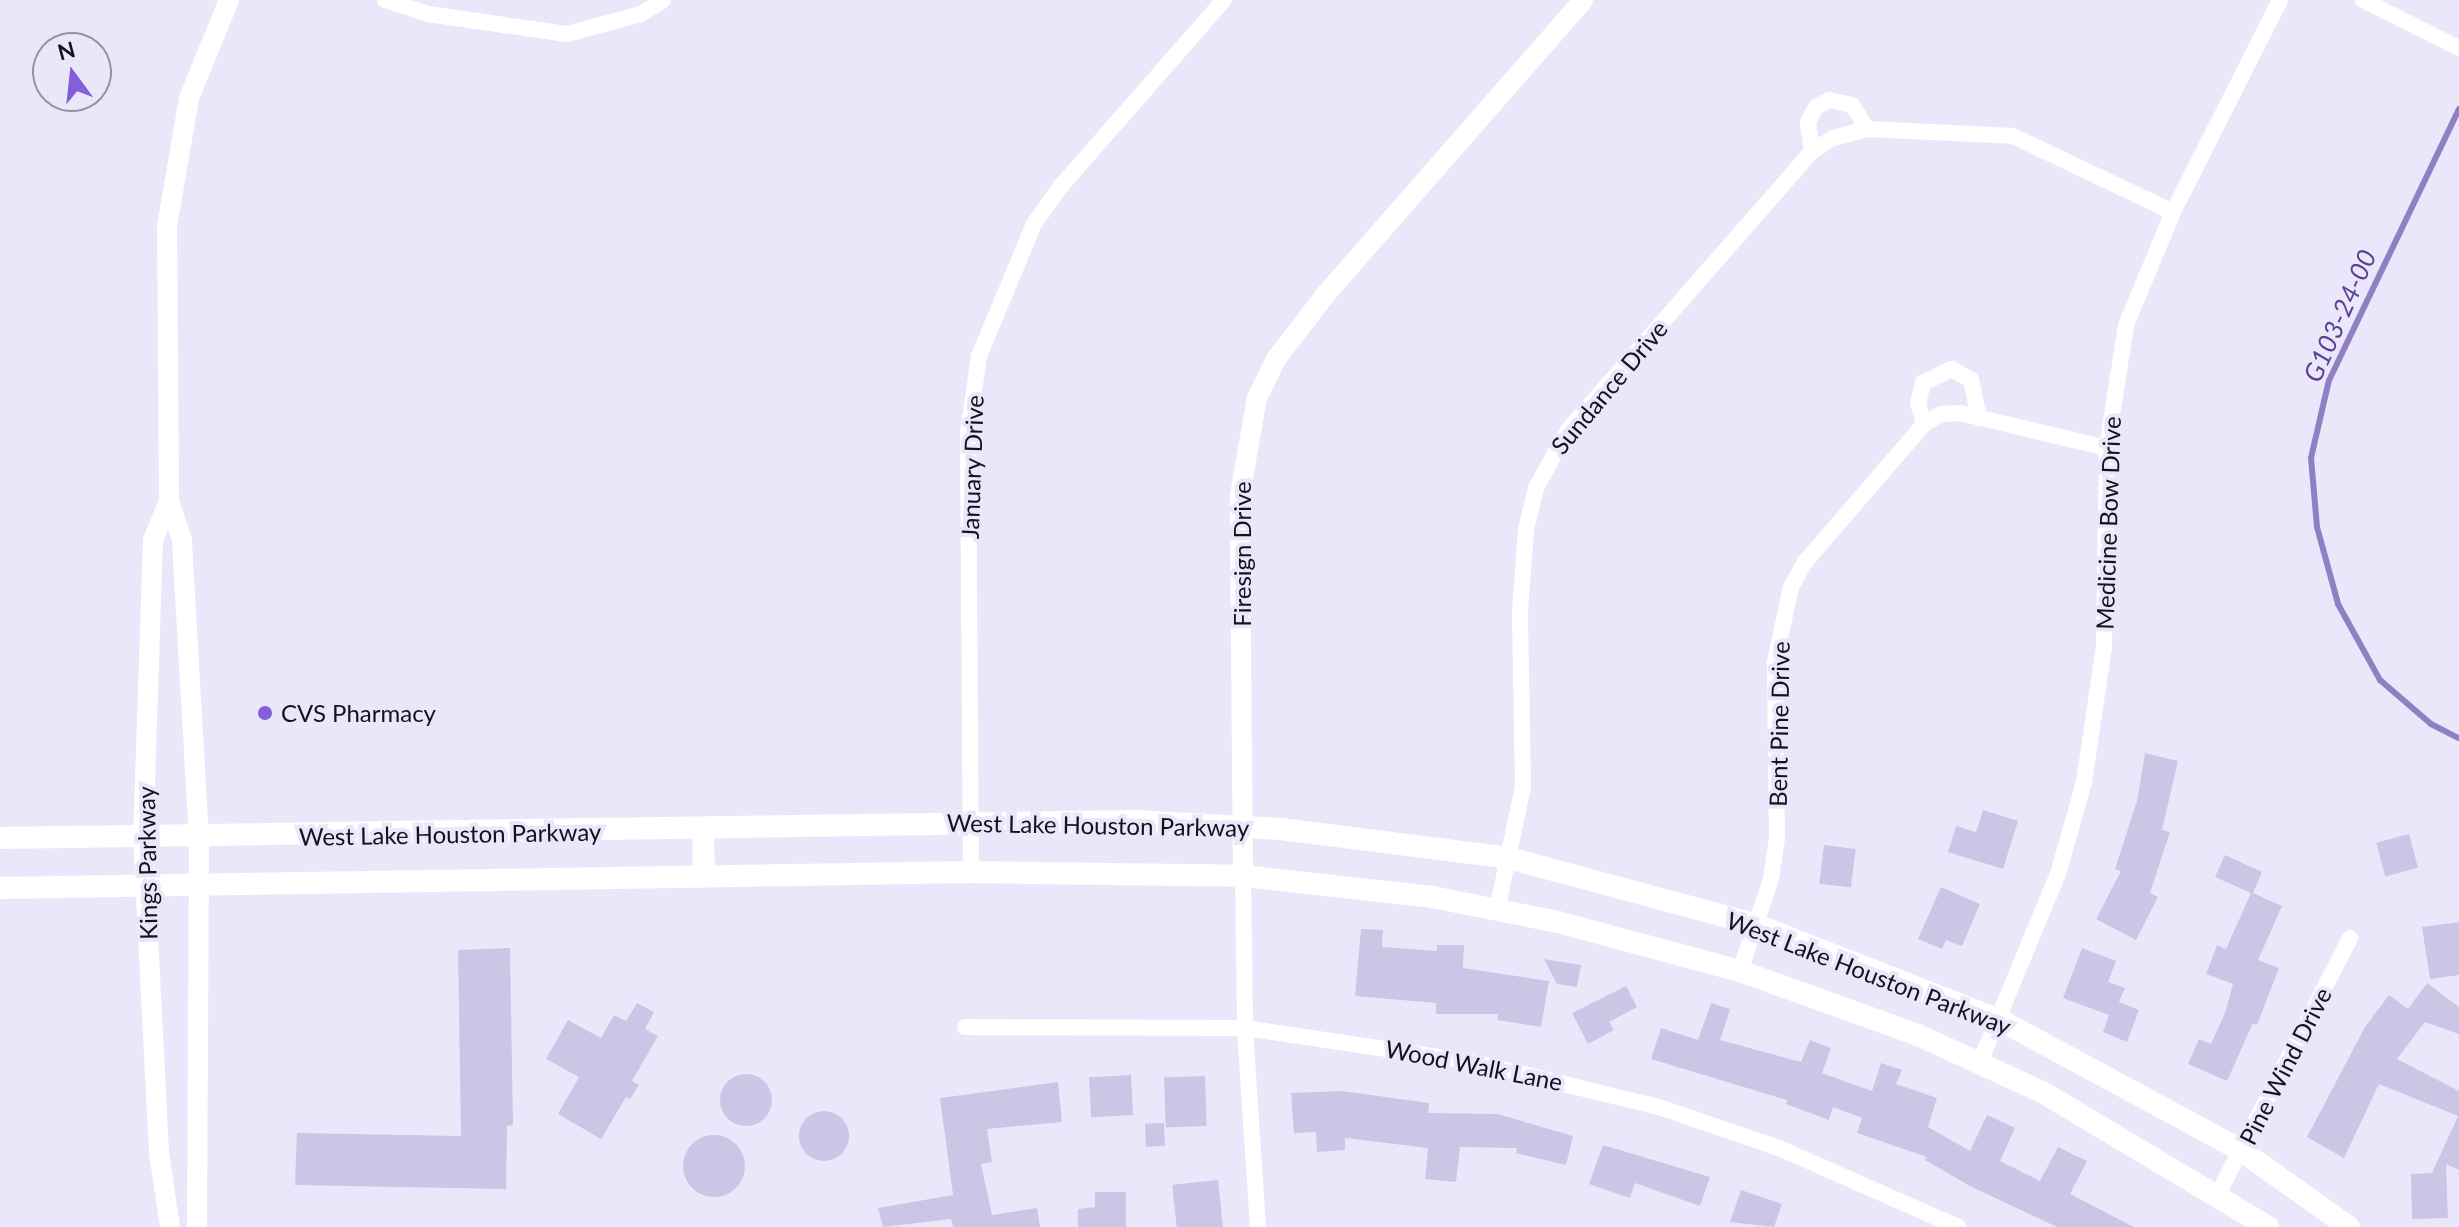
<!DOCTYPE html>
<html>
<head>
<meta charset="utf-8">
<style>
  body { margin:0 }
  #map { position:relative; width:2459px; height:1227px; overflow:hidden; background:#ebe7fb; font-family:Lato,sans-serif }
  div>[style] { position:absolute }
  .stream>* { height:6px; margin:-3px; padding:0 3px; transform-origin:3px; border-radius:3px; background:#9080c3 }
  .building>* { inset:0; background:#ccc6e6; transform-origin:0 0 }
  .round { border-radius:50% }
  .minor>* { height:16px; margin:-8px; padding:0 8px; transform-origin:8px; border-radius:8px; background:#fff }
  .tertiary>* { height:20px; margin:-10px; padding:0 10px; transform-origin:10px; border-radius:10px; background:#fff }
  .secondary>* { height:22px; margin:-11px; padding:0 11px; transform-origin:11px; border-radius:11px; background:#fff }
  .dots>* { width:22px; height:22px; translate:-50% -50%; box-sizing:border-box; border:4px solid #ebe7fb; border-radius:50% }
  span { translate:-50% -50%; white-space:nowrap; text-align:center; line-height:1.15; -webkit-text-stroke:8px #ebe7fb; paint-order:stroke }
  .street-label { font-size:24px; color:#15121d }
  .poi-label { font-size:24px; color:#15121d }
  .left { translate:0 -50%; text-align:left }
  .water-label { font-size:26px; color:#5a4193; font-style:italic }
  .north { position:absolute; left:32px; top:32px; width:80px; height:80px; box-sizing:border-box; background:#ebe7fb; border:2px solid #9592a2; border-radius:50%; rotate:345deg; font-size:22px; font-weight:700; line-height:32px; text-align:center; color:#15121d }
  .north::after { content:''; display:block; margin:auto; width:28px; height:36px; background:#855fd9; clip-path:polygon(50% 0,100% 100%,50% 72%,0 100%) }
</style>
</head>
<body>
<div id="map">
  <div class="stream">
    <i style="left:2459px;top:109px;width:301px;rotate:115.6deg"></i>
    <i style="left:2329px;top:380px;width:80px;rotate:103deg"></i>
    <i style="left:2311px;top:458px;width:69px;rotate:85deg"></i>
    <i style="left:2317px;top:527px;width:80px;rotate:74.7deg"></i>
    <i style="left:2338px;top:604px;width:87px;rotate:61.1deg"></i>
    <i style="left:2380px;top:680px;width:67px;rotate:40.8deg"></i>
    <i style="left:2431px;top:724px;width:31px;rotate:27deg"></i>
  </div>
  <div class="building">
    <i style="clip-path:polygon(2145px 753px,2178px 761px,2162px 830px,2170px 832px,2150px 893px,2158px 897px,2136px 940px,2096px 919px,2121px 871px,2115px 869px,2137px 801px)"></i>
    <i style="clip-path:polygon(1983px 810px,2018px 821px,2003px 869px,1948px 852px,1956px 826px,1976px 832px)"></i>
    <i style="left:2409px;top:834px;width:35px;height:34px;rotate:75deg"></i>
    <i style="left:1824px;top:845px;width:32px;height:39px;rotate:7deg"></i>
    <i style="clip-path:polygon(2225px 855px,2262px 872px,2253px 893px,2282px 906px,2258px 960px,2279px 968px,2257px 1025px,2253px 1023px,2227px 1081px,2188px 1064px,2199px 1039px,2211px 1044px,2225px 1013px,2233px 984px,2206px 974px,2217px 945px,2226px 949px,2251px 893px,2215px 877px)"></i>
    <i style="clip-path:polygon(1941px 887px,1980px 904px,1962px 946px,1946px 940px,1942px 949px,1918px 939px)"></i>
    <i style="clip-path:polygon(2459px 922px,2459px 975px,2430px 979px,2422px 927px)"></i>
    <i style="clip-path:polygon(1361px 929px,1383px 930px,1382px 947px,1437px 951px,1437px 945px,1464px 945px,1463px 968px,1549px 981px,1541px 1027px,1497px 1020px,1498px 1014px,1436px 1014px,1436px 1003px,1355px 996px)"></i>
    <i style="clip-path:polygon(510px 948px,513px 1125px,507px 1126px,506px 1189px,295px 1185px,297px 1133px,461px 1136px,458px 950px)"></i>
    <i style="clip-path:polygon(2082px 948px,2116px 961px,2108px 982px,2125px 988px,2119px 1002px,2139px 1010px,2127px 1042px,2103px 1032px,2109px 1015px,2063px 998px)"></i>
    <i style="clip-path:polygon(1544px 959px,1581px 965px,1577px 987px,1557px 984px)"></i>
    <i style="clip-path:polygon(2427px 983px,2459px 1007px,2459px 1034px,2425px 1022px,2397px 1059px,2459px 1091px,2459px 1170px,2446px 1164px,2448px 1218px,2412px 1219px,2411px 1174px,2432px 1173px,2458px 1116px,2379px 1084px,2344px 1158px,2307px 1137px,2365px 1027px,2389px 995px,2408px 1009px)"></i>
    <i style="clip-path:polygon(1626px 986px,1637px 1007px,1609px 1022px,1614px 1030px,1588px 1044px,1572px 1013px)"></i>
    <i style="clip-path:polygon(637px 1003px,654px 1012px,645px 1029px,658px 1036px,632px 1081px,639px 1085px,630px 1099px,626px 1097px,601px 1139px,558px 1114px,579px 1077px,546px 1059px,568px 1020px,601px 1038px,614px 1015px,626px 1021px)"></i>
    <i style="clip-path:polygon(1711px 1003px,1730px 1009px,1720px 1040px,1801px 1062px,1810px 1040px,1831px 1048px,1822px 1073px,1872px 1091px,1881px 1063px,1902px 1070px,1896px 1084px,1937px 1098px,1928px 1127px,1970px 1151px,1987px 1115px,2015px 1128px,2000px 1161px,2040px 1181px,2058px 1147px,2087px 1161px,2070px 1194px,2134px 1227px,2057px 1227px,1970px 1186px,1925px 1160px,1927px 1157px,1857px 1133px,1862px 1118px,1833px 1107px,1829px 1120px,1786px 1104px,1787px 1100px,1651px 1059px,1661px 1028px,1698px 1040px)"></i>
    <i class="round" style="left:720px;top:1074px;width:52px;height:52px"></i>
    <i style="left:1131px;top:1075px;width:40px;height:42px;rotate:87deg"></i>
    <i style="left:1205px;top:1076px;width:50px;height:41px;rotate:88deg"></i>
    <i style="clip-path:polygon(1058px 1082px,1062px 1122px,987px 1129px,992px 1162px,981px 1164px,992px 1215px,1037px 1208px,1040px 1227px,953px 1227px,951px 1219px,883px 1227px,878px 1208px,953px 1195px,940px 1098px)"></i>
    <i style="clip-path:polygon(1342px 1091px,1429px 1103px,1428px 1113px,1498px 1114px,1573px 1136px,1566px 1165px,1516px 1153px,1517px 1148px,1460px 1147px,1456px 1182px,1425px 1179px,1428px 1148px,1345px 1138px,1345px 1150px,1317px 1152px,1316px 1132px,1294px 1133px,1291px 1093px)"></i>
    <i class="round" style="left:799px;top:1111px;width:50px;height:50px"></i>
    <i style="left:1164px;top:1123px;width:23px;height:19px;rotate:88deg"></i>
    <i class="round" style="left:683px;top:1135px;width:62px;height:62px"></i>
    <i style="clip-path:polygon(1603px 1145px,1710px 1177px,1700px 1206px,1635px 1183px,1630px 1198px,1589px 1184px)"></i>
    <i style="left:1218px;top:1180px;width:47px;height:46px;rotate:84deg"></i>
    <i style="clip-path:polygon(1741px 1190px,1782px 1204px,1774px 1227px,1730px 1222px)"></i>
    <i style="clip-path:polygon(1095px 1192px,1126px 1192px,1126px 1227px,1078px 1227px,1078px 1209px,1095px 1207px)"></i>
  </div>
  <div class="minor">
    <i style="left:385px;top:0;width:45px;rotate:18deg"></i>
    <i style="left:428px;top:14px;width:140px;rotate:8.2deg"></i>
    <i style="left:567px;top:34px;width:77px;rotate:-15.1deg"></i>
    <i style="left:641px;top:14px;width:26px;rotate:-32deg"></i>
    <i style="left:2363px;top:0;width:107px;rotate:26.6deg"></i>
    <i style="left:1812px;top:151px;width:29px;rotate:-98deg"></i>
    <i style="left:1808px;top:122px;width:17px;rotate:-62deg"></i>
    <i style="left:1816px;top:107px;width:15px;rotate:-28deg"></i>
    <i style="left:1829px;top:100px;width:24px;rotate:12deg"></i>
    <i style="left:1852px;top:105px;width:28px;rotate:58deg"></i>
    <i style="left:1924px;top:424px;width:22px;rotate:-106deg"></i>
    <i style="left:1918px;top:403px;width:21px;rotate:-76deg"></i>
    <i style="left:1923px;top:383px;width:32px;rotate:-26deg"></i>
    <i style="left:1952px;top:369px;width:22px;rotate:30deg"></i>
    <i style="left:1971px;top:380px;width:39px;rotate:78deg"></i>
    <i style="left:971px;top:872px;width:439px;rotate:-90.4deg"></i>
    <i style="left:968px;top:433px;width:78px;rotate:-81.9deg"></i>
    <i style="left:979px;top:356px;width:143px;rotate:-67.4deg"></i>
    <i style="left:1034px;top:224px;width:47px;rotate:-54.6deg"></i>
    <i style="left:1061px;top:186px;width:247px;rotate:-48.8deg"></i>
    <i style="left:1243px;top:876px;width:152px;rotate:89.2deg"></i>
    <i style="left:1245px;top:1028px;width:199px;rotate:86.3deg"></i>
    <i style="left:1497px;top:910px;width:126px;rotate:-78.1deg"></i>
    <i style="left:1523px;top:787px;width:175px;rotate:-91deg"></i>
    <i style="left:1520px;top:612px;width:82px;rotate:-85.8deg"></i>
    <i style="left:1526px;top:530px;width:43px;rotate:-76.6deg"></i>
    <i style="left:1536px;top:488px;width:66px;rotate:-61.1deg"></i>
    <i style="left:1568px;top:430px;width:371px;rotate:-48.8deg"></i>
    <i style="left:1812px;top:151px;width:25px;rotate:-32deg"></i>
    <i style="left:1833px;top:138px;width:35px;rotate:-15deg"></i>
    <i style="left:1867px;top:129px;width:146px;rotate:2.7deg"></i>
    <i style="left:2013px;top:136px;width:177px;rotate:25.4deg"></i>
    <i style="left:1740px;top:971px;width:97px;rotate:-71.4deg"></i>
    <i style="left:1771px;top:879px;width:41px;rotate:-81.7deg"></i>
    <i style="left:1777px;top:838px;width:176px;rotate:-90.7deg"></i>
    <i style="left:1775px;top:662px;width:77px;rotate:-78deg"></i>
    <i style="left:1791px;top:587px;width:29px;rotate:-61deg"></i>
    <i style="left:1805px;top:562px;width:182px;rotate:-49.2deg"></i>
    <i style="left:1924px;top:424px;width:20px;rotate:-30deg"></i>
    <i style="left:1941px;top:414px;width:19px;rotate:-3deg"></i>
    <i style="left:1960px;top:413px;width:151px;rotate:13.4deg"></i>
    <i style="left:965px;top:1027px;width:280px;rotate:0.2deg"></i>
    <i style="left:1245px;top:1028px;width:231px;rotate:8.5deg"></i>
    <i style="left:1473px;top:1062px;width:191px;rotate:13.6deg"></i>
    <i style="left:1659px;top:1107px;width:127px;rotate:18.9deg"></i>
    <i style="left:1779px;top:1148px;width:196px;rotate:23.8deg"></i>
    <i style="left:1980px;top:1062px;width:204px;rotate:-67.5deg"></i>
    <i style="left:2058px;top:874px;width:96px;rotate:-74.2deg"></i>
    <i style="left:2084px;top:782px;width:136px;rotate:-81.6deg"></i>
    <i style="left:2104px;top:647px;width:199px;rotate:-89.1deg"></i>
    <i style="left:2107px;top:448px;width:124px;rotate:-81.2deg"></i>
    <i style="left:2126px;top:325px;width:122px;rotate:-67.4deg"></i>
    <i style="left:2173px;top:212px;width:237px;rotate:-63.2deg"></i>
    <i style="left:2218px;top:1194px;width:288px;rotate:-62.7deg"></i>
  </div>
  <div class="tertiary">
    <i style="left:169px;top:501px;width:42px;rotate:112.3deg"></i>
    <i style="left:153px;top:540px;width:297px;rotate:91.9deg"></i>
    <i style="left:143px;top:837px;width:316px;rotate:87.1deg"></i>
    <i style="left:159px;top:1153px;width:75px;rotate:81.5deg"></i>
    <i style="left:1243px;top:876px;width:381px;rotate:-90.5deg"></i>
    <i style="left:1240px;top:495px;width:98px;rotate:-80.1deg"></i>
    <i style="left:1257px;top:398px;width:43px;rotate:-64deg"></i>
    <i style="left:1276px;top:359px;width:82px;rotate:-52.4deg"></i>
    <i style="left:1326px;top:294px;width:390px;rotate:-48.8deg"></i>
    <i style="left:197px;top:1227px;width:389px;rotate:-89.7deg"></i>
    <i style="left:199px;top:838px;width:298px;rotate:-93.3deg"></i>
    <i style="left:182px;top:540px;width:41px;rotate:-108.4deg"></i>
    <i style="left:169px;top:501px;width:275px;rotate:-90.4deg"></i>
    <i style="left:167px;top:226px;width:130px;rotate:-80.2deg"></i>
    <i style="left:189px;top:98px;width:106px;rotate:-67.8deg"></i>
  </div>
  <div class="secondary">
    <i style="left:703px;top:830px;width:47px;rotate:88.8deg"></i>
    <i style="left:0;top:838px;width:1135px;rotate:-0.86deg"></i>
    <i style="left:1135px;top:821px;width:146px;rotate:3.1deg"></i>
    <i style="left:1281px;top:829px;width:230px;rotate:7.2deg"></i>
    <i style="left:1509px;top:858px;width:257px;rotate:15.1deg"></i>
    <i style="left:1757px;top:925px;width:261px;rotate:21.4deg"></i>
    <i style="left:2000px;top:1020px;width:275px;rotate:28.4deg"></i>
    <i style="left:2242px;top:1151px;width:131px;rotate:35.4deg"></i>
    <i style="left:0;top:888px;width:971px;rotate:-0.94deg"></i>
    <i style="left:971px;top:872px;width:272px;rotate:0.8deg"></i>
    <i style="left:1243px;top:876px;width:190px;rotate:6.3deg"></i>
    <i style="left:1432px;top:897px;width:128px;rotate:11.2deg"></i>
    <i style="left:1558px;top:922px;width:188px;rotate:15.1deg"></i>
    <i style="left:1740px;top:971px;width:189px;rotate:19.8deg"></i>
    <i style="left:1918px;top:1035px;width:139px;rotate:24.7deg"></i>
    <i style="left:2044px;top:1093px;width:261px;rotate:30.9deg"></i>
  </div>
  <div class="dots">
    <i style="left:265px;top:713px;background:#855fd9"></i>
  </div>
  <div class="street-label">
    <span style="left:1609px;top:387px;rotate:-50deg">Sundance Drive</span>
    <span style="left:972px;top:467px;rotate:-88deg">January Drive</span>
    <span style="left:2108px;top:523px;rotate:-88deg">Medicine Bow Drive</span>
    <span style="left:1242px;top:554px;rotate:-90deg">Firesign Drive</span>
    <span style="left:1779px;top:724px;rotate:-89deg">Bent Pine Drive</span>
    <span style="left:1098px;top:825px;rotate:1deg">West Lake Houston Parkway</span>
    <span style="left:450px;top:834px;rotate:-1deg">West Lake Houston Parkway</span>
    <span style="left:147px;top:863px;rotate:-91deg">Kings Parkway</span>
    <span style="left:1869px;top:973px;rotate:21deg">West Lake Houston Parkway</span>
    <span style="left:1474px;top:1065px;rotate:11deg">Wood Walk Lane</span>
    <span style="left:2285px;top:1066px;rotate:-63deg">Pine Wind Drive</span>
  </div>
  <div class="poi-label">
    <span class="left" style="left:281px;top:713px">CVS Pharmacy</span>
  </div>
  <div class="water-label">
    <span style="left:2340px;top:316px;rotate:-66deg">G103-24-00</span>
  </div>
  <div class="north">N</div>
</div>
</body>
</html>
